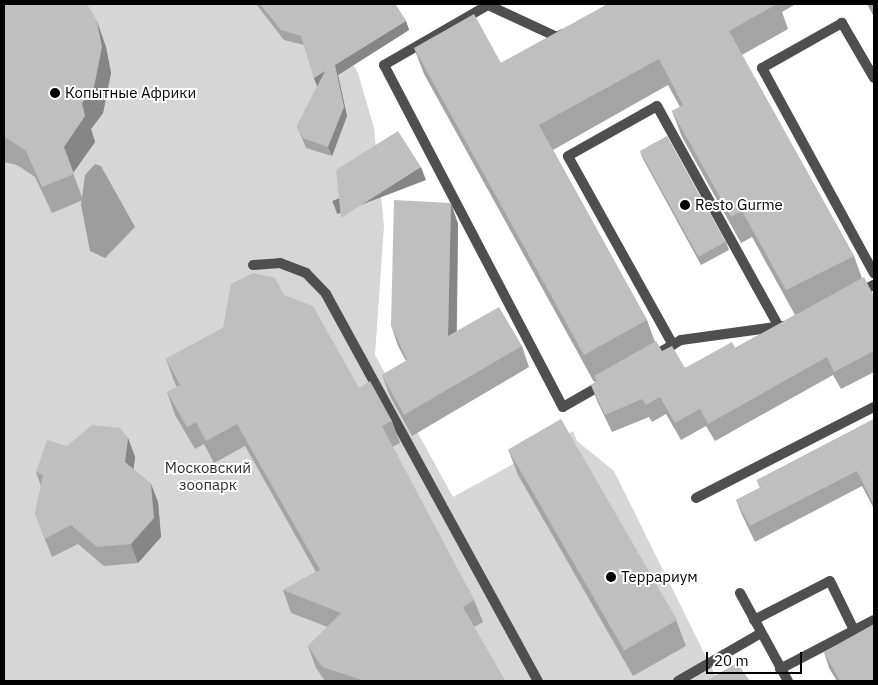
<!DOCTYPE html>
<html>
<head>
<meta charset="utf-8">
<style>
  body { margin:0 }
  #map { position:relative; width:878px; height:685px; overflow:hidden; background:#fff; font-family:"IBM Plex Sans",sans-serif }
  div>[style] { position:absolute }
  .green>* { inset:0; background:#d6d6d6 }
  .water>* { inset:0; background:#9d9d9d }
  .lane>* { height:10px; margin:-5px; padding:0 5px; transform-origin:5px; border-radius:5px; background:#4f4f4f }
  .wall>* { inset:0; background:#a4a4a4 }
  .shaded-wall>* { inset:0; background:#868686; transform-origin:0 0 }
  .building>* { inset:0; background:#bfbfbf; transform-origin:0 0 }
  .dots>* { width:14px; height:14px; translate:-50% -50%; box-sizing:border-box; border:2px solid #fff; border-radius:50% }
  span { translate:-50% -50%; white-space:nowrap; text-align:center; line-height:1.15; -webkit-text-stroke:4px #fff; paint-order:stroke }
  .poi-label { font-size:15px; color:#000 }
  .left { translate:0 -50%; text-align:left }
  .park-label { font-size:15px; color:#2d2d2d }
  .frame { position:absolute; inset:0; border:5px solid #000; pointer-events:none }
  .scale { position:absolute; left:706px; top:652px; width:96px; height:22px; box-sizing:border-box; border:2px solid #000; border-top:0; padding-left:6px; font-size:15px; line-height:18px; white-space:nowrap; color:#000; -webkit-text-stroke:4px #fff; paint-order:stroke }
</style>
</head>
<body>
<div id="map">
  <div class="green">
    <i style="clip-path:polygon(4px 4px,321px 4px,358px 73px,374px 128px,384px 226px,375px 355px,453px 497px,573px 431px,577px 441px,614px 471px,718px 681px,4px 681px)"></i>
  </div>
  <div class="water">
    <i style="clip-path:polygon(95px 164px,101px 166px,135px 227px,105px 258px,90px 251px,81px 205px,85px 175px)"></i>
  </div>
  <div class="lane">
    <i style="left:563px;top:34px;width:7px;rotate:153deg"></i>
    <i style="left:557px;top:37px;width:76px;rotate:-155.1deg"></i>
    <i style="left:488px;top:5px;width:120px;rotate:150deg"></i>
    <i style="left:384px;top:65px;width:386px;rotate:62.4deg"></i>
    <i style="left:563px;top:407px;width:46px;rotate:-29.9deg"></i>
    <i style="left:874px;top:78px;width:64px;rotate:-120.2deg"></i>
    <i style="left:842px;top:23px;width:92px;rotate:150.6deg"></i>
    <i style="left:762px;top:68px;width:234px;rotate:61.4deg"></i>
    <i style="left:253px;top:265px;width:27px;rotate:-4deg"></i>
    <i style="left:280px;top:263px;width:28px;rotate:21deg"></i>
    <i style="left:306px;top:273px;width:29px;rotate:46deg"></i>
    <i style="left:326px;top:294px;width:441px;rotate:61.3deg"></i>
    <i style="left:858px;top:293px;width:18px;rotate:-27deg"></i>
    <i style="left:673px;top:345px;width:216px;rotate:-119.1deg"></i>
    <i style="left:568px;top:156px;width:102px;rotate:-29.3deg"></i>
    <i style="left:657px;top:106px;width:252px;rotate:61.1deg"></i>
    <i style="left:655px;top:355px;width:30px;rotate:-30deg"></i>
    <i style="left:681px;top:340px;width:103px;rotate:-7.8deg"></i>
    <i style="left:696px;top:498px;width:200px;rotate:-27.1deg"></i>
    <i style="left:740px;top:593px;width:100px;rotate:61.4deg"></i>
    <i style="left:754px;top:620px;width:85px;rotate:-27.2deg"></i>
    <i style="left:830px;top:581px;width:55px;rotate:63.9deg"></i>
    <i style="left:780px;top:669px;width:106px;rotate:-27.5deg"></i>
    <i style="left:678px;top:681px;width:96px;rotate:-30deg"></i>
  </div>
  <div class="wall">
    <i style="clip-path:polygon(4px 4px,106px 47px,111px 73px,103px 113px,91px 129px,95px 142px,73px 173px,83px 200px,52px 213px,35px 177px,17px 165px,4px 162px)"></i>
    <i style="clip-path:polygon(256px 4px,395px 4px,406px 21px,409px 30px,338px 75px,347px 116px,332px 156px,306px 148px,297px 126px,317px 87px,304px 45px,284px 40px)"></i>
    <i style="clip-path:polygon(evenodd,608px 4px,796px 4px,782px 12px,788px 29px,742px 55px,854px 256px,862px 278px,874px 296px,874px 372px,841px 389px,833px 375px,715px 441px,706px 426px,681px 440px,666px 414px,652px 422px,649px 417px,612px 432px,598px 403px,591px 385px,596px 383px,595px 381px,594px 382px,424px 74px,414px 48px,501px 63px,608px 4px,668px 85px,680px 107px,672px 111px,682px 137px,741px 243px,752px 237px,795px 315px,735px 348px,685px 368px,662px 351px,655px 342px,647px 320px,553px 150px,668px 85px)"></i>
    <i style="clip-path:polygon(867px 4px,874px 4px,874px 17px)"></i>
    <i style="clip-path:polygon(640px 151px,726px 242px,729px 250px,701px 265px,643px 159px)"></i>
    <i style="clip-path:polygon(451px 203px,458px 224px,457px 331px,522px 346px,529px 367px,412px 436px,390px 396px,382px 375px,406px 361px,398px 346px,391px 325px)"></i>
    <i style="clip-path:polygon(284px 295px,359px 388px,392px 421px,400px 443px,392px 447px,474px 600px,483px 622px,474px 627px,505px 681px,325px 681px,316px 668px,308px 646px,328px 627px,291px 613px,283px 590px,316px 572px,245px 446px,214px 463px,204px 444px,195px 449px,175px 415px,167px 392px,177px 387px,174px 381px,166px 359px)"></i>
    <i style="clip-path:polygon(874px 419px,874px 509px,862px 486px,755px 542px,742px 515px,736px 500px,760px 488px,757px 480px)"></i>
    <i style="clip-path:polygon(128px 438px,135px 457px,133px 469px,151px 484px,158px 502px,161px 537px,138px 563px,104px 566px,78px 544px,52px 557px,35px 514px,41px 486px,36px 472px,67px 446px)"></i>
    <i style="clip-path:polygon(508px 449px,676px 620px,686px 646px,633px 676px,518px 475px)"></i>
    <i style="clip-path:polygon(824px 652px,874px 681px,837px 681px,829px 668px)"></i>
  </div>
  <div class="shaded-wall">
    <i style="clip-path:polygon(97px 21px,106px 47px,111px 73px,103px 113px,91px 129px,95px 142px,73px 173px,64px 147px,82px 103px)"></i>
    <i style="clip-path:polygon(406px 21px,409px 30px,338px 75px,347px 116px,332px 156px,328px 147px,335px 65px)"></i>
    <i style="clip-path:polygon(325px 71px,318px 87px,314px 78px)"></i>
    <i style="left:421px;top:167px;width:14px;height:95px;rotate:69deg"></i>
    <i style="clip-path:polygon(451px 203px,458px 224px,456px 357px,448px 336px)"></i>
    <i style="clip-path:polygon(128px 438px,135px 457px,132px 481px,125px 462px)"></i>
    <i style="clip-path:polygon(151px 484px,158px 502px,161px 537px,138px 563px,131px 544px)"></i>
  </div>
  <div class="building">
    <i style="clip-path:polygon(4px 4px,87px 4px,97px 21px,102px 47px,94px 87px,82px 103px,85px 116px,64px 147px,74px 174px,42px 187px,26px 151px,8px 139px,4px 138px)"></i>
    <i style="clip-path:polygon(260px 4px,395px 4px,406px 21px,335px 65px,344px 107px,328px 147px,303px 138px,297px 126px,325px 71px,314px 78px,301px 36px,281px 30px)"></i>
    <i style="clip-path:polygon(608px 4px,777px 4px,729px 31px,854px 256px,786px 290px,742px 211px,731px 217px,672px 111px,683px 105px,659px 59px,539px 125px,647px 320px,584px 355px,414px 48px,474px 14px,501px 63px)"></i>
    <i style="clip-path:polygon(398px 131px,421px 167px,341px 218px,336px 170px)"></i>
    <i style="left:667px;top:136px;width:121px;height:31px;rotate:61deg"></i>
    <i style="clip-path:polygon(394px 200px,451px 203px,448px 336px,499px 307px,522px 346px,404px 415px,382px 375px,407px 360px,391px 325px)"></i>
    <i style="clip-path:polygon(253px 273px,275px 278px,284px 295px,313px 306px,359px 388px,370px 381px,392px 421px,382px 426px,474px 600px,463px 607px,505px 681px,362px 681px,362px 680px,322px 667px,308px 646px,341px 613px,283px 590px,320px 570px,237px 424px,206px 441px,196px 422px,187px 427px,167px 392px,180px 385px,166px 359px,223px 328px,231px 284px)"></i>
    <i style="clip-path:polygon(864px 277px,874px 296px,874px 351px,834px 372px,827px 357px,708px 424px,700px 409px,675px 423px,660px 397px,646px 405px,642px 399px,605px 415px,591px 385px,597px 382px,594px 376px,656px 341px,662px 351px,672px 346px,685px 368px,732px 342px,735px 348px)"></i>
    <i style="left:561px;top:419px;width:232px;height:61px;rotate:60deg"></i>
    <i style="clip-path:polygon(874px 419px,874px 505px,857px 471px,750px 526px,736px 500px,761px 487px,757px 480px)"></i>
    <i style="clip-path:polygon(92px 425px,120px 428px,128px 438px,125px 462px,151px 484px,154px 518px,131px 544px,97px 547px,71px 525px,45px 539px,35px 514px,43px 475px,36px 472px,47px 440px,67px 446px)"></i>
    <i style="clip-path:polygon(874px 624px,874px 681px,840px 681px,824px 652px)"></i>
    <i style="clip-path:polygon(737px 663px,750px 681px,706px 681px)"></i>
  </div>
  <div class="dots">
    <i style="left:55px;top:93px;background:#000"></i>
    <i style="left:685px;top:205px;background:#000"></i>
    <i style="left:611px;top:577px;background:#000"></i>
  </div>
  <div class="poi-label">
    <span class="left" style="left:65px;top:93px">Копытные Африки</span>
    <span class="left" style="left:695px;top:205px">Resto Gurme</span>
    <span class="left" style="left:621px;top:577px">Террариум</span>
  </div>
  <div class="park-label">
    <span style="left:208px;top:476px">Московский<br>зоопарк</span>
  </div>
  <div class="frame"></div>
  <div class="scale">20 m</div>
</div>
</body>
</html>
